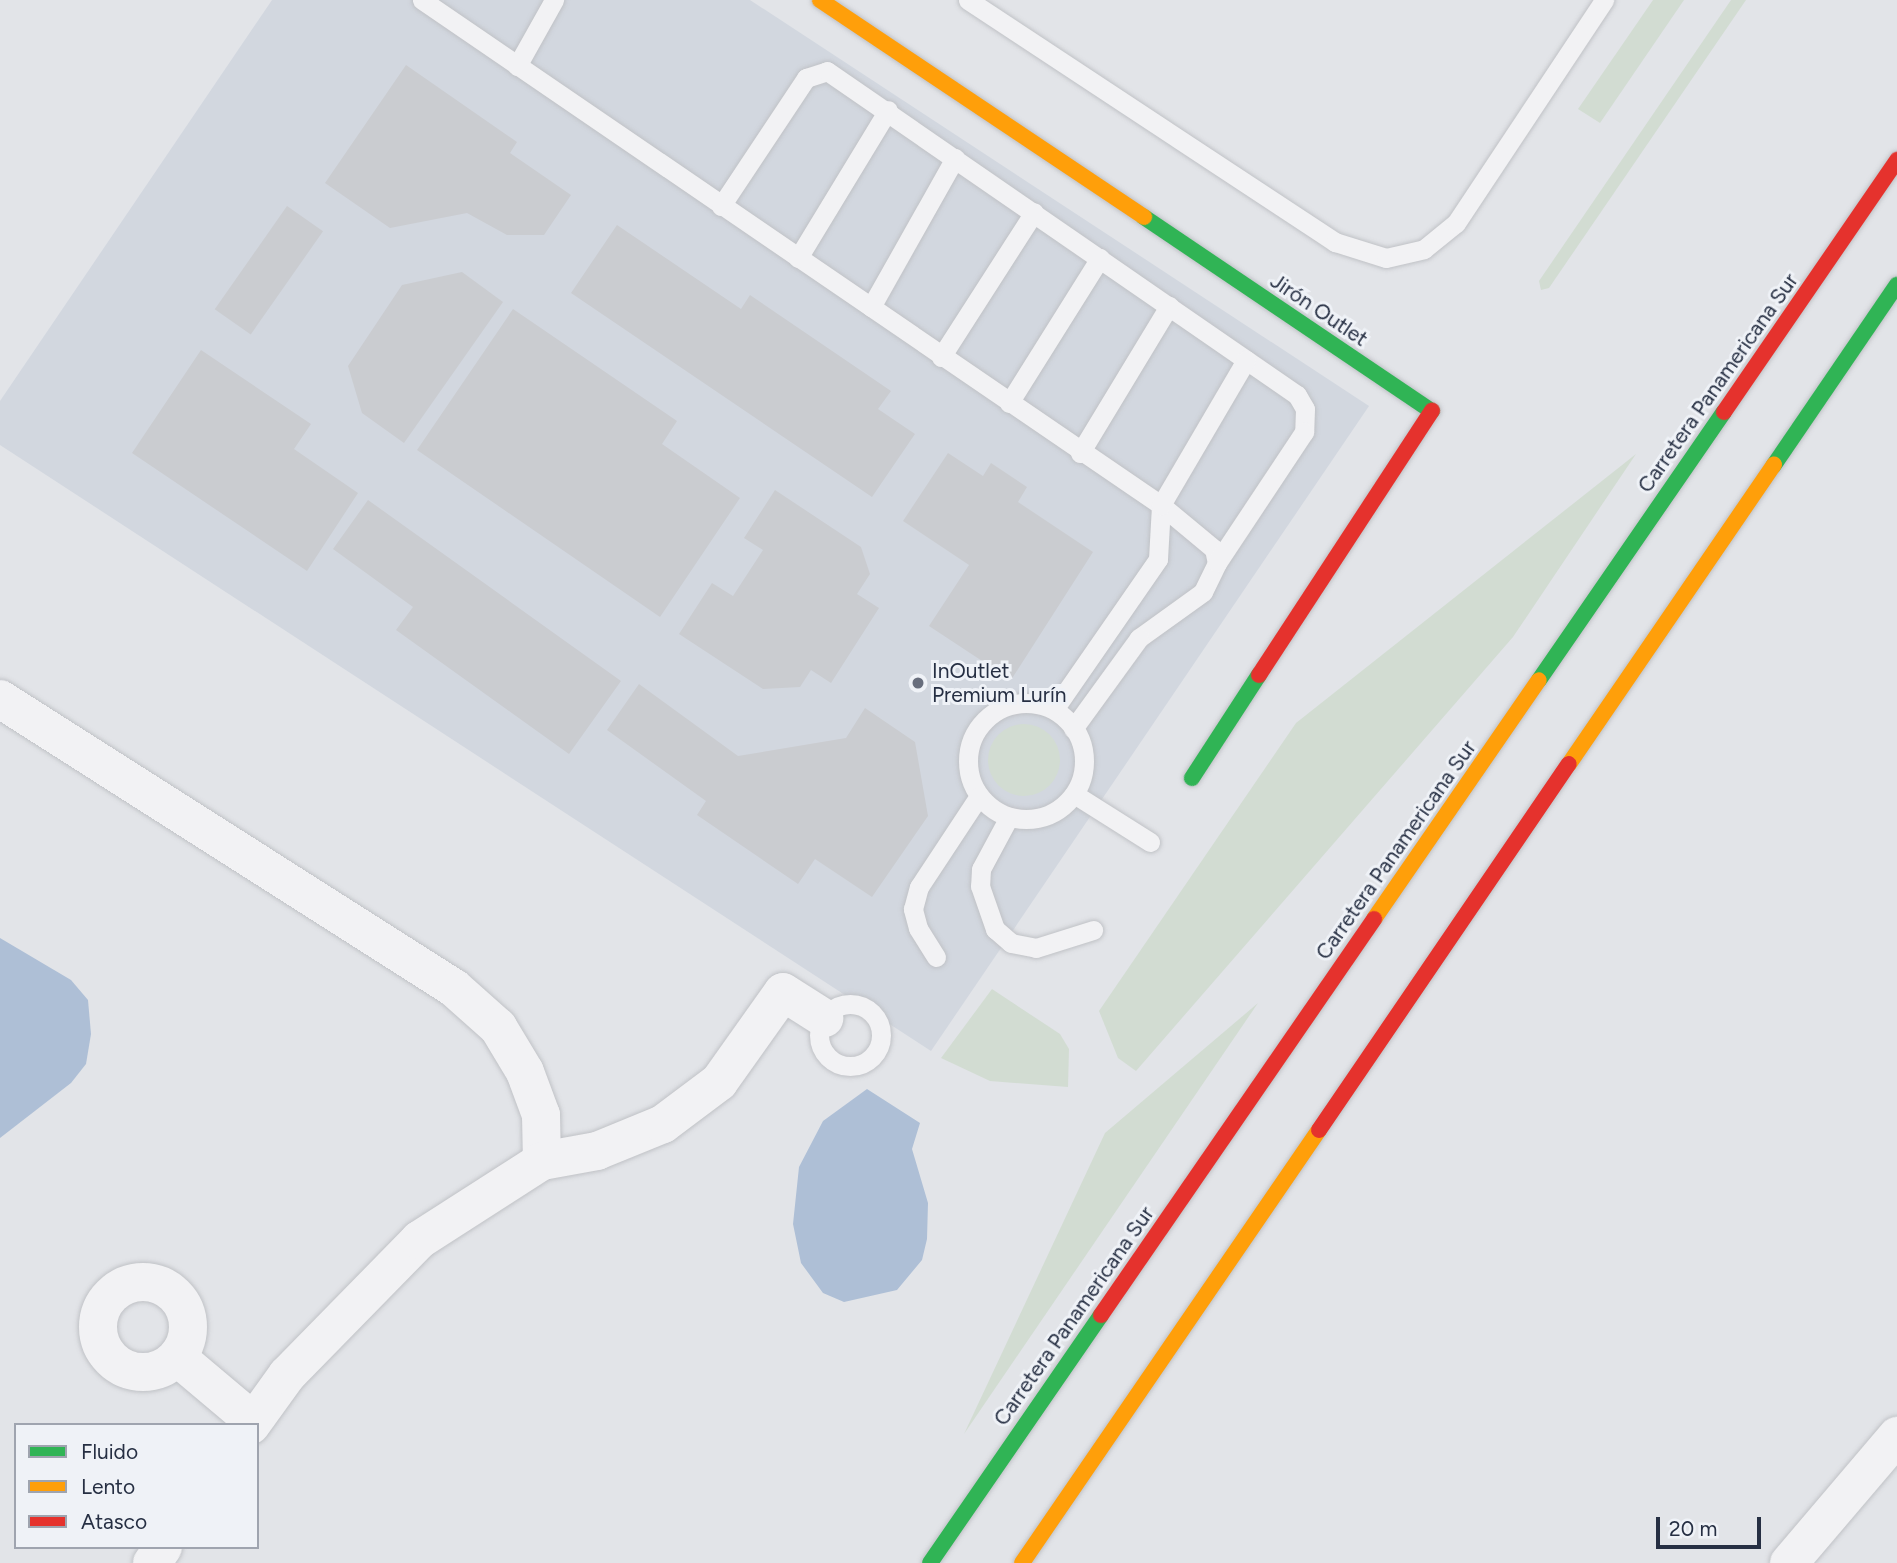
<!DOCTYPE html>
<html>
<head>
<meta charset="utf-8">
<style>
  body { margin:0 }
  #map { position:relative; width:1897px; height:1563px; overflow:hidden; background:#e2e4e8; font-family:Figtree,sans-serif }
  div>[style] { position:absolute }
  .built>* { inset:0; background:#d2d7df }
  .green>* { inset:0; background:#d2dcd2 }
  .round { border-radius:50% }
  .water>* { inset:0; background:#aebfd6 }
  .building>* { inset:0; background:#caccd0; transform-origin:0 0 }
  .roads { filter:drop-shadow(0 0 2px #c0c2c6) drop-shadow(0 0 2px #c0c2c6) }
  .lane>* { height:19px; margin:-9.5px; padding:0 9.5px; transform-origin:9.5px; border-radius:9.5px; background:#f2f2f4 }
  .lane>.ring { margin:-9.5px; padding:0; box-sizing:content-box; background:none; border:19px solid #f2f2f4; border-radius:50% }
  .street>* { height:38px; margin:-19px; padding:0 19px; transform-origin:19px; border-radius:19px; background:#f2f2f4 }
  .street>.ring { margin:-19px; padding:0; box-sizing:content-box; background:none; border:38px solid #f2f2f4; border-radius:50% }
  .fast>* { height:16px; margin:-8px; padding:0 8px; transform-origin:8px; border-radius:8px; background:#30b455 }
  .slow>* { height:16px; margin:-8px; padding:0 8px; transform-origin:8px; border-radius:8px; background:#ff9f0a }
  .jam>* { height:16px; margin:-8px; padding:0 8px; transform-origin:8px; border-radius:8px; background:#e5322d }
  .dots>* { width:19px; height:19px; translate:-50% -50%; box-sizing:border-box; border:4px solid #eff2f7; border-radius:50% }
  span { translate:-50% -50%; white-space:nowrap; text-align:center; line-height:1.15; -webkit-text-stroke:6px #eff2f7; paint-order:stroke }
  .street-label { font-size:21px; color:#262f43 }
  .poi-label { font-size:21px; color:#262f43 }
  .left { translate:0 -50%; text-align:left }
  .legend { position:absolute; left:14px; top:1423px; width:245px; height:126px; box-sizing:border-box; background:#eff2f7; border:2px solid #9fa4af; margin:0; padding:9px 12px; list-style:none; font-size:21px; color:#262f43 }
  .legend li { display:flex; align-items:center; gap:14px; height:35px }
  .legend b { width:35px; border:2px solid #9fa4af }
  .scale { position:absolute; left:1656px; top:1517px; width:105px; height:32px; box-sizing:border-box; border:4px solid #262f43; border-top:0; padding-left:9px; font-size:21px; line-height:24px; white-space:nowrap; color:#262f43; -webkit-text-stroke:5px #eff2f7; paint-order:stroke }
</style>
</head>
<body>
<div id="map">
  <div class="built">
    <i style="clip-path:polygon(272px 0,750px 0,1369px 406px,931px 1051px,0 445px,0 401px)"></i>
  </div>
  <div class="green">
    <i style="clip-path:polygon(1653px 0,1684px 0,1600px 123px,1578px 109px)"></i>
    <i style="clip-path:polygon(1731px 0,1746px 0,1549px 288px,1541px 290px,1539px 281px)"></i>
    <i style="clip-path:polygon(1636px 454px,1513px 637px,1136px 1071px,1118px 1058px,1099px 1011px,1296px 723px)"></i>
    <i class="round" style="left:988px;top:724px;width:72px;height:72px"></i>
    <i style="clip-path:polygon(992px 989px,1060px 1034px,1069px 1049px,1068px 1087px,990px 1081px,941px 1058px)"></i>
    <i style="clip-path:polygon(1258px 1003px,964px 1434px,1105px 1133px)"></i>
  </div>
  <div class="water">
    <i style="clip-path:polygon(0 938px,71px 980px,88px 1000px,91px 1034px,86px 1064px,71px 1083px,0 1138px)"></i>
    <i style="clip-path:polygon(867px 1089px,920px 1123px,912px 1149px,928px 1203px,927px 1239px,922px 1260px,897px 1290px,844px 1302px,823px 1293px,801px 1263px,793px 1224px,799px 1167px,823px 1121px)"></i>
  </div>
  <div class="building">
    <i style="clip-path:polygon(406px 65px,517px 142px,510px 153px,571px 195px,544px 235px,507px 235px,467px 213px,390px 228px,325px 183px)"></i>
    <i style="left:287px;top:206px;width:44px;height:126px;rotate:35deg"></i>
    <i style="clip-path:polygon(617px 225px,741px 309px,750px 295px,891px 391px,878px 409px,915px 434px,872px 497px,571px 293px)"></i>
    <i style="clip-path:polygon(462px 272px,503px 302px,404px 443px,362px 413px,348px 366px,402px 285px)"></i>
    <i style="clip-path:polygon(513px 309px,677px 421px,662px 444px,740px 498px,660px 617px,417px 450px)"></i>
    <i style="clip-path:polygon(201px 350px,311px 424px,294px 449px,358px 493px,307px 571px,132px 453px)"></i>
    <i style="clip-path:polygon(948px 453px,983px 476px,991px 463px,1027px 487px,1018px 502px,1093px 552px,1011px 680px,929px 626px,969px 565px,903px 521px)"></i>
    <i style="clip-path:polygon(775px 490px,861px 547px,870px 574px,857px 594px,879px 608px,831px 683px,811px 670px,800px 687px,763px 689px,679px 634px,712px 583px,733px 596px,763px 550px,744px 538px)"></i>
    <i style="clip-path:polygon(368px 500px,621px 681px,569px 754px,396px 630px,413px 607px,333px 549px)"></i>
    <i style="clip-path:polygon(639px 684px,738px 756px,846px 738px,865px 708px,915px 742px,928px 816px,872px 897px,815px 859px,798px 884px,697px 815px,706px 801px,607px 730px)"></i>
  </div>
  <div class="roads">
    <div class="lane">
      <i style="left:422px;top:0;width:895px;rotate:34.35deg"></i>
      <i style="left:1161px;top:505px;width:69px;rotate:39.7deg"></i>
      <i style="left:1214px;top:549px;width:14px;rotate:78deg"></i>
      <i style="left:1217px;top:563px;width:32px;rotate:116deg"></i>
      <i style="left:1203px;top:592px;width:79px;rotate:144.3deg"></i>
      <i style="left:1139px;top:638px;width:112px;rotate:126deg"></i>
      <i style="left:968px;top:0;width:440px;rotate:33.4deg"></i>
      <i style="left:1335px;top:242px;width:53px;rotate:17.4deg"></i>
      <i style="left:1386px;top:258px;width:39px;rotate:-13deg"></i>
      <i style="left:1424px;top:249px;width:41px;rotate:-39.1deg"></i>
      <i style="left:1456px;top:223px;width:268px;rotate:-56.4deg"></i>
      <i style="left:517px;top:66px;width:76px;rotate:-60.7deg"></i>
      <i style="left:721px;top:206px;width:154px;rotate:-56.4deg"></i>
      <i style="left:806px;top:78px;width:22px;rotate:-18deg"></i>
      <i style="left:827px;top:71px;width:571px;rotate:34.58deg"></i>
      <i style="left:1297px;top:395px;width:16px;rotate:60deg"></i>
      <i style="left:1305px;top:409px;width:23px;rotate:92deg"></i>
      <i style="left:1304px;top:432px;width:157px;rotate:123.6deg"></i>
      <i style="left:798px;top:258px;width:173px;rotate:-58.7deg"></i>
      <i style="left:871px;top:307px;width:171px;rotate:-60.6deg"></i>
      <i style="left:941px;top:357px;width:172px;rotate:-57.3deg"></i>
      <i style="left:1009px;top:403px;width:171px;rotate:-57.9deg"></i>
      <i style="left:1080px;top:453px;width:172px;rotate:-58.8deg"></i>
      <i class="ring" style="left:968px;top:703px;width:97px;height:97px"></i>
      <i style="left:1055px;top:708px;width:181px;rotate:-55.3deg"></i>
      <i style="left:1158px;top:559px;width:54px;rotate:-86.8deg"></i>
      <i style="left:1161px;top:505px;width:168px;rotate:-59.6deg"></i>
      <i style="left:1074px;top:794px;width:90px;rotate:32.3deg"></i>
      <i style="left:1009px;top:817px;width:59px;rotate:118.3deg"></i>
      <i style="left:981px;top:869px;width:17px;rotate:93deg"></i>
      <i style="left:980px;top:886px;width:46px;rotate:70.8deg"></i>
      <i style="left:995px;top:929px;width:21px;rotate:41deg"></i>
      <i style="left:1011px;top:943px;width:25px;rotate:11deg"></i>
      <i style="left:1036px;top:948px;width:60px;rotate:-17.5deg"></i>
      <i style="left:936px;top:957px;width:34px;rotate:-122deg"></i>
      <i style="left:918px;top:928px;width:20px;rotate:-105deg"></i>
      <i style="left:913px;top:909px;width:23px;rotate:-75deg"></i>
      <i style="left:919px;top:887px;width:109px;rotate:-56.6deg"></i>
      <i class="ring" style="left:819px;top:1004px;width:43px;height:43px"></i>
    </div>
    <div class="street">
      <i style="left:0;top:699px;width:538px;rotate:32.48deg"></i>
      <i style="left:454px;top:988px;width:59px;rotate:41.6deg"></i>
      <i style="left:498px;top:1027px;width:52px;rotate:59deg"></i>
      <i style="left:525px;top:1072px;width:46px;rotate:69.6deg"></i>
      <i style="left:541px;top:1115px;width:46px;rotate:88.8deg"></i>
      <i class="ring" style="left:98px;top:1282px;width:52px;height:52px"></i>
      <i style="left:177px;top:1357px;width:99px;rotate:40.1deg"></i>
      <i style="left:251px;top:1425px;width:62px;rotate:-54.2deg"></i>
      <i style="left:287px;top:1375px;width:189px;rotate:-45.6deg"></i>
      <i style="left:419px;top:1240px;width:146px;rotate:-32.7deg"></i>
      <i style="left:542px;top:1161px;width:56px;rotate:-10.3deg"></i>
      <i style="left:597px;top:1151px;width:71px;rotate:-22.2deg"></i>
      <i style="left:663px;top:1124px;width:70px;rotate:-36.9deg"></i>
      <i style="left:719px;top:1082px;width:110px;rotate:-54.6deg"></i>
      <i style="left:783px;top:992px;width:49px;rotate:32.4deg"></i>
      <i style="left:152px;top:1563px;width:19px;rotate:-55deg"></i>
      <i style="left:1789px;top:1563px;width:167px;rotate:-49.6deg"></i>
    </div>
    <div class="fast">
      <i style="left:1144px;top:217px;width:347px;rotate:34deg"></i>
      <i style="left:1774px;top:465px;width:218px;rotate:-55.7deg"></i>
      <i style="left:1539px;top:680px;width:326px;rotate:-55.4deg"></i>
      <i style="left:1192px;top:778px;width:123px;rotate:-57deg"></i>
      <i style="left:930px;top:1563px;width:301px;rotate:-55.4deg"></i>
    </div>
    <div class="slow">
      <i style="left:820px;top:0;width:390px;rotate:33.8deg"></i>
      <i style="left:1569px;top:764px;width:363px;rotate:-55.6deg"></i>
      <i style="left:1374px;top:919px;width:290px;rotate:-55.4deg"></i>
      <i style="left:1022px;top:1563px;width:525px;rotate:-55.55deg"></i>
    </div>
    <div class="jam">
      <i style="left:1724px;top:412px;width:306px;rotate:-55.5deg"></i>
      <i style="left:1259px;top:675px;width:316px;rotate:-56.8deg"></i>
      <i style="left:1319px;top:1130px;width:443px;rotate:-55.7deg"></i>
      <i style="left:1101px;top:1315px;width:481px;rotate:-55.4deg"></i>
    </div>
  </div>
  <div class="dots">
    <i style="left:918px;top:683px;background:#686e7d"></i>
  </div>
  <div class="street-label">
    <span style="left:1319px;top:310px;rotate:34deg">Jirón Outlet</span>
    <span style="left:1718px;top:383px;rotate:-55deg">Carretera Panamericana Sur</span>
    <span style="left:1396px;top:850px;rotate:-55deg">Carretera Panamericana Sur</span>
    <span style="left:1074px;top:1316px;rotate:-55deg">Carretera Panamericana Sur</span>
  </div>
  <div class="poi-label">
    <span class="left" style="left:932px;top:683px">InOutlet<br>Premium Lurín</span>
  </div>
  <ul class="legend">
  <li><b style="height:9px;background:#30b455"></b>Fluido</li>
  <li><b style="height:9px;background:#ff9f0a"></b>Lento</li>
  <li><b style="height:9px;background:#e5322d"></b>Atasco</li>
  </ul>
  <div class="scale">20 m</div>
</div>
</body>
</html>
